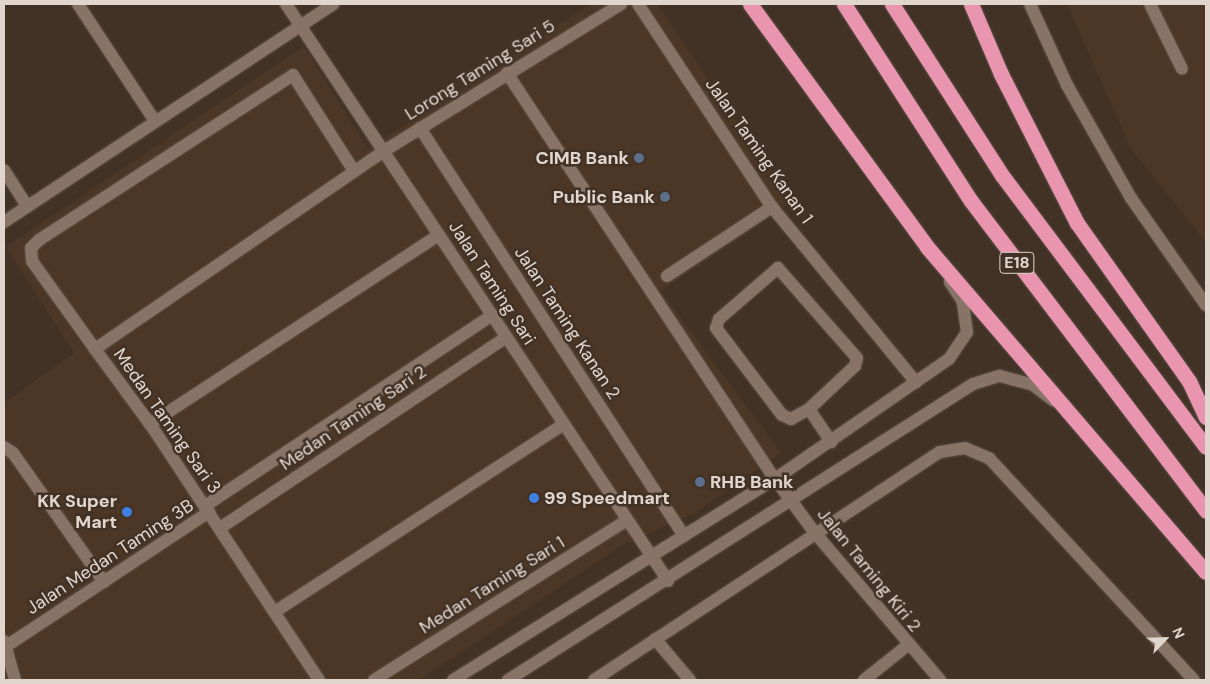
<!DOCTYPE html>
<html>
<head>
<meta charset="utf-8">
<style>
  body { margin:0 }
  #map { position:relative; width:1210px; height:684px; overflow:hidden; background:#423226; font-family:"DM Sans",sans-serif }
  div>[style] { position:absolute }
  .built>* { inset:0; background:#4c3726 }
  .roads { filter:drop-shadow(0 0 1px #5d4f44) drop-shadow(0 0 1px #5d4f44) }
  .service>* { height:12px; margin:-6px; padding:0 6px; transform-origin:6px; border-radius:6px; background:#877466 }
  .minor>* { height:12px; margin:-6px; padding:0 6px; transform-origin:6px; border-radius:6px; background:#877466 }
  .tertiary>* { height:12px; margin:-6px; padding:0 6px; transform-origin:6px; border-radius:6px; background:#877466 }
  .motorway>* { height:15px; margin:-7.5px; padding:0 7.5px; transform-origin:7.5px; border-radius:7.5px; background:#ea95af }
  .dots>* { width:14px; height:14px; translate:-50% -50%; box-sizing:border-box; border:2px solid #423226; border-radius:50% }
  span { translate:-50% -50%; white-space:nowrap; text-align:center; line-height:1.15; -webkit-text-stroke:5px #423226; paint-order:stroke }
  .shield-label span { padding:1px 4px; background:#423226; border:1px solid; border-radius:4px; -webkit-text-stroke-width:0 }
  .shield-label { font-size:16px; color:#e1d6ce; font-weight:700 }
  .street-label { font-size:18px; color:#e1d6ce }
  .poi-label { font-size:18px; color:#e1d6ce; font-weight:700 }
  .right { translate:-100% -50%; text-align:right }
  .left { translate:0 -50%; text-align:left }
  .frame { position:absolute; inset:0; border:5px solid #e1d6ce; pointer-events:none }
  .north { position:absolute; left:1140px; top:614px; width:50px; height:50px; -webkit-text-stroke:4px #423226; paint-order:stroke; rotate:66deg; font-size:14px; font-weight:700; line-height:20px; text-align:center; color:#e1d6ce }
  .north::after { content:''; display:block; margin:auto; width:18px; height:22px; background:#e1d6ce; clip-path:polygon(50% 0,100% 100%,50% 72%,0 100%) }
</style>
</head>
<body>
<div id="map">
  <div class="built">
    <i style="clip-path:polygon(591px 4px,657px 4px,792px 202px,661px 291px,781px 453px,695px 513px,624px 544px,419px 680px,4px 680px,4px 403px,74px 353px,6px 247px,304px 46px,368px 149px)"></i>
    <i style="clip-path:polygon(1067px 4px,1206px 4px,1206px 242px,1131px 149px)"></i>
  </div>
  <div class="roads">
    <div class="service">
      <i style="left:1150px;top:4px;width:72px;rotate:63.8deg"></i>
      <i style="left:507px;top:73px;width:486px;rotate:56.6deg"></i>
      <i style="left:667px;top:276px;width:126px;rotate:-33.3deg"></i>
      <i style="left:95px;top:349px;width:108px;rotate:-125.6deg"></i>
      <i style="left:32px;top:261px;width:13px;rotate:-94deg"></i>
      <i style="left:31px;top:248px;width:11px;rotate:-45deg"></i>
      <i style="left:39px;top:240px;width:303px;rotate:-33deg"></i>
      <i style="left:293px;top:75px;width:114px;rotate:57.6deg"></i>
      <i style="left:809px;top:409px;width:63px;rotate:-43.1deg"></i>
      <i style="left:855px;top:366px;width:8px;rotate:-76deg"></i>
      <i style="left:857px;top:358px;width:120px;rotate:-131.3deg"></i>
      <i style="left:778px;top:268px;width:78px;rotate:139.2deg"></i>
      <i style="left:719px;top:319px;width:9px;rotate:108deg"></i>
      <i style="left:716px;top:328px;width:109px;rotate:52.8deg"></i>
      <i style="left:782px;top:415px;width:10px;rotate:24deg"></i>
      <i style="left:791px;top:419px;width:21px;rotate:-29deg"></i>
      <i style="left:809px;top:409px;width:40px;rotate:56deg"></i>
      <i style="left:150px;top:424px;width:345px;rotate:-33.2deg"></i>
      <i style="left:4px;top:447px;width:11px;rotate:34deg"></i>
      <i style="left:13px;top:453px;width:158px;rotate:54.8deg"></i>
      <i style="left:276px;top:611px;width:343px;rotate:-33deg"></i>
      <i style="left:864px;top:680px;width:56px;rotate:-38.5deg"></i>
    </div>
    <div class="minor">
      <i style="left:78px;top:4px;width:140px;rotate:56.7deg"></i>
      <i style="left:286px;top:4px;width:692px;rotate:56.49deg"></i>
      <i style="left:638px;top:4px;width:243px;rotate:56.6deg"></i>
      <i style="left:772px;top:207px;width:227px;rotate:50.6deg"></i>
      <i style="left:1030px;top:4px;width:89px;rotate:65.4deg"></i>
      <i style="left:1067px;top:85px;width:130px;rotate:60.5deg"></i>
      <i style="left:1131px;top:198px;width:131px;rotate:55deg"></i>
      <i style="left:420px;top:128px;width:486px;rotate:57.1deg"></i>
      <i style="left:4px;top:170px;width:43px;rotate:57.4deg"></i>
      <i style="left:4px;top:222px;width:395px;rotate:-33.5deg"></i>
      <i style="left:775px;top:479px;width:67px;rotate:53.5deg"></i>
      <i style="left:815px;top:533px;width:193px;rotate:49.6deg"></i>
      <i style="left:205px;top:506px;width:345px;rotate:-33.6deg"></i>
      <i style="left:220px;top:528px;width:344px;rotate:-33.7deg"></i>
      <i style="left:655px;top:639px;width:54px;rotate:49.5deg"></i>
      <i style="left:4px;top:641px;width:41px;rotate:74.2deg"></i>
      <i style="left:5px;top:647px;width:245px;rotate:-33.5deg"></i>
      <i style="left:319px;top:680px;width:307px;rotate:-123.4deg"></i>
      <i style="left:150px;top:424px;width:93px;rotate:-126.3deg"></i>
      <i style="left:95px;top:349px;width:350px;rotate:-34.4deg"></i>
      <i style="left:384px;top:151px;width:279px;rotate:-31.8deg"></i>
      <i style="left:374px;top:680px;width:299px;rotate:-32.3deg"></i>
      <i style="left:594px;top:680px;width:414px;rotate:-33.4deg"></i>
      <i style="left:940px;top:452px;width:25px;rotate:-9deg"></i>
      <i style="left:965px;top:448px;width:26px;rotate:23deg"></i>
      <i style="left:989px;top:458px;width:302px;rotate:47.3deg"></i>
    </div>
    <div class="tertiary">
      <i style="left:453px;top:680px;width:380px;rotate:-32deg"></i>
      <i style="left:775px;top:479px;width:211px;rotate:-34.6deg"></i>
      <i style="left:949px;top:359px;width:32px;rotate:-56deg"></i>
      <i style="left:967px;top:332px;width:30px;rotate:-98deg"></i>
      <i style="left:963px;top:302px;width:24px;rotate:-123deg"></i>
      <i style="left:508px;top:680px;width:551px;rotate:-32.48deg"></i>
      <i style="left:973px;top:384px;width:28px;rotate:-17deg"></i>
      <i style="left:1000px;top:376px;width:34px;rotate:15deg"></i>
      <i style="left:1033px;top:385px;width:26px;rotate:37deg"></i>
    </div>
    <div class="motorway">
      <i style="left:750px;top:4px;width:301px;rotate:53.9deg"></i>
      <i style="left:927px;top:247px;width:428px;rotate:49.4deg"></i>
      <i style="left:844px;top:4px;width:234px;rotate:57.2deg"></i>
      <i style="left:971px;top:201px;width:389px;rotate:52.8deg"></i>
      <i style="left:892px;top:4px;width:202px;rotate:57.3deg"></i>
      <i style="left:1001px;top:174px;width:341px;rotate:53.1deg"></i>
      <i style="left:971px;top:4px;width:76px;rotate:66.8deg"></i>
      <i style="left:1001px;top:74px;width:167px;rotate:63deg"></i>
      <i style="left:1077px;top:223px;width:194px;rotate:54.7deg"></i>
      <i style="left:1189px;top:381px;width:40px;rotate:65deg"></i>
    </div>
  </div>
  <div class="dots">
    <i style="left:639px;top:158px;background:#5c6f8a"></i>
    <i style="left:665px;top:197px;background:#5c6f8a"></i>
    <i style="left:700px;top:482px;background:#5c6f8a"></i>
    <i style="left:534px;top:498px;background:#3f7fe0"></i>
    <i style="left:127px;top:512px;background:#3f7fe0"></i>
  </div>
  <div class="shield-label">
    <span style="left:1017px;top:263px">E18</span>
  </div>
  <div class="street-label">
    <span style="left:480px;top:70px;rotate:-32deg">Lorong Taming Sari 5</span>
    <span style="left:759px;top:151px;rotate:55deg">Jalan Taming Kanan 1</span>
    <span style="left:492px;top:283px;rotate:57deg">Jalan Taming Sari</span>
    <span style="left:567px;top:323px;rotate:57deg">Jalan Taming Kanan 2</span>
    <span style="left:353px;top:418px;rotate:-34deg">Medan Taming Sari 2</span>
    <span style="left:167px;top:421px;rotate:55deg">Medan Taming Sari 3</span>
    <span style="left:110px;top:557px;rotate:-33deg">Jalan Medan Taming 3B</span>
    <span style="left:869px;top:570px;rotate:51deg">Jalan Taming Kiri 2</span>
    <span style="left:492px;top:585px;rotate:-32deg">Medan Taming Sari 1</span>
  </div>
  <div class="poi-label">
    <span class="right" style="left:629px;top:158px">CIMB Bank</span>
    <span class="right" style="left:655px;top:197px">Public Bank</span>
    <span class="left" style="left:710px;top:482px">RHB Bank</span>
    <span class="left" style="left:544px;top:498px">99 Speedmart</span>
    <span class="right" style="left:117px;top:512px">KK Super<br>Mart</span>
  </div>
  <div class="frame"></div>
  <div class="north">N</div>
</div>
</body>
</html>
